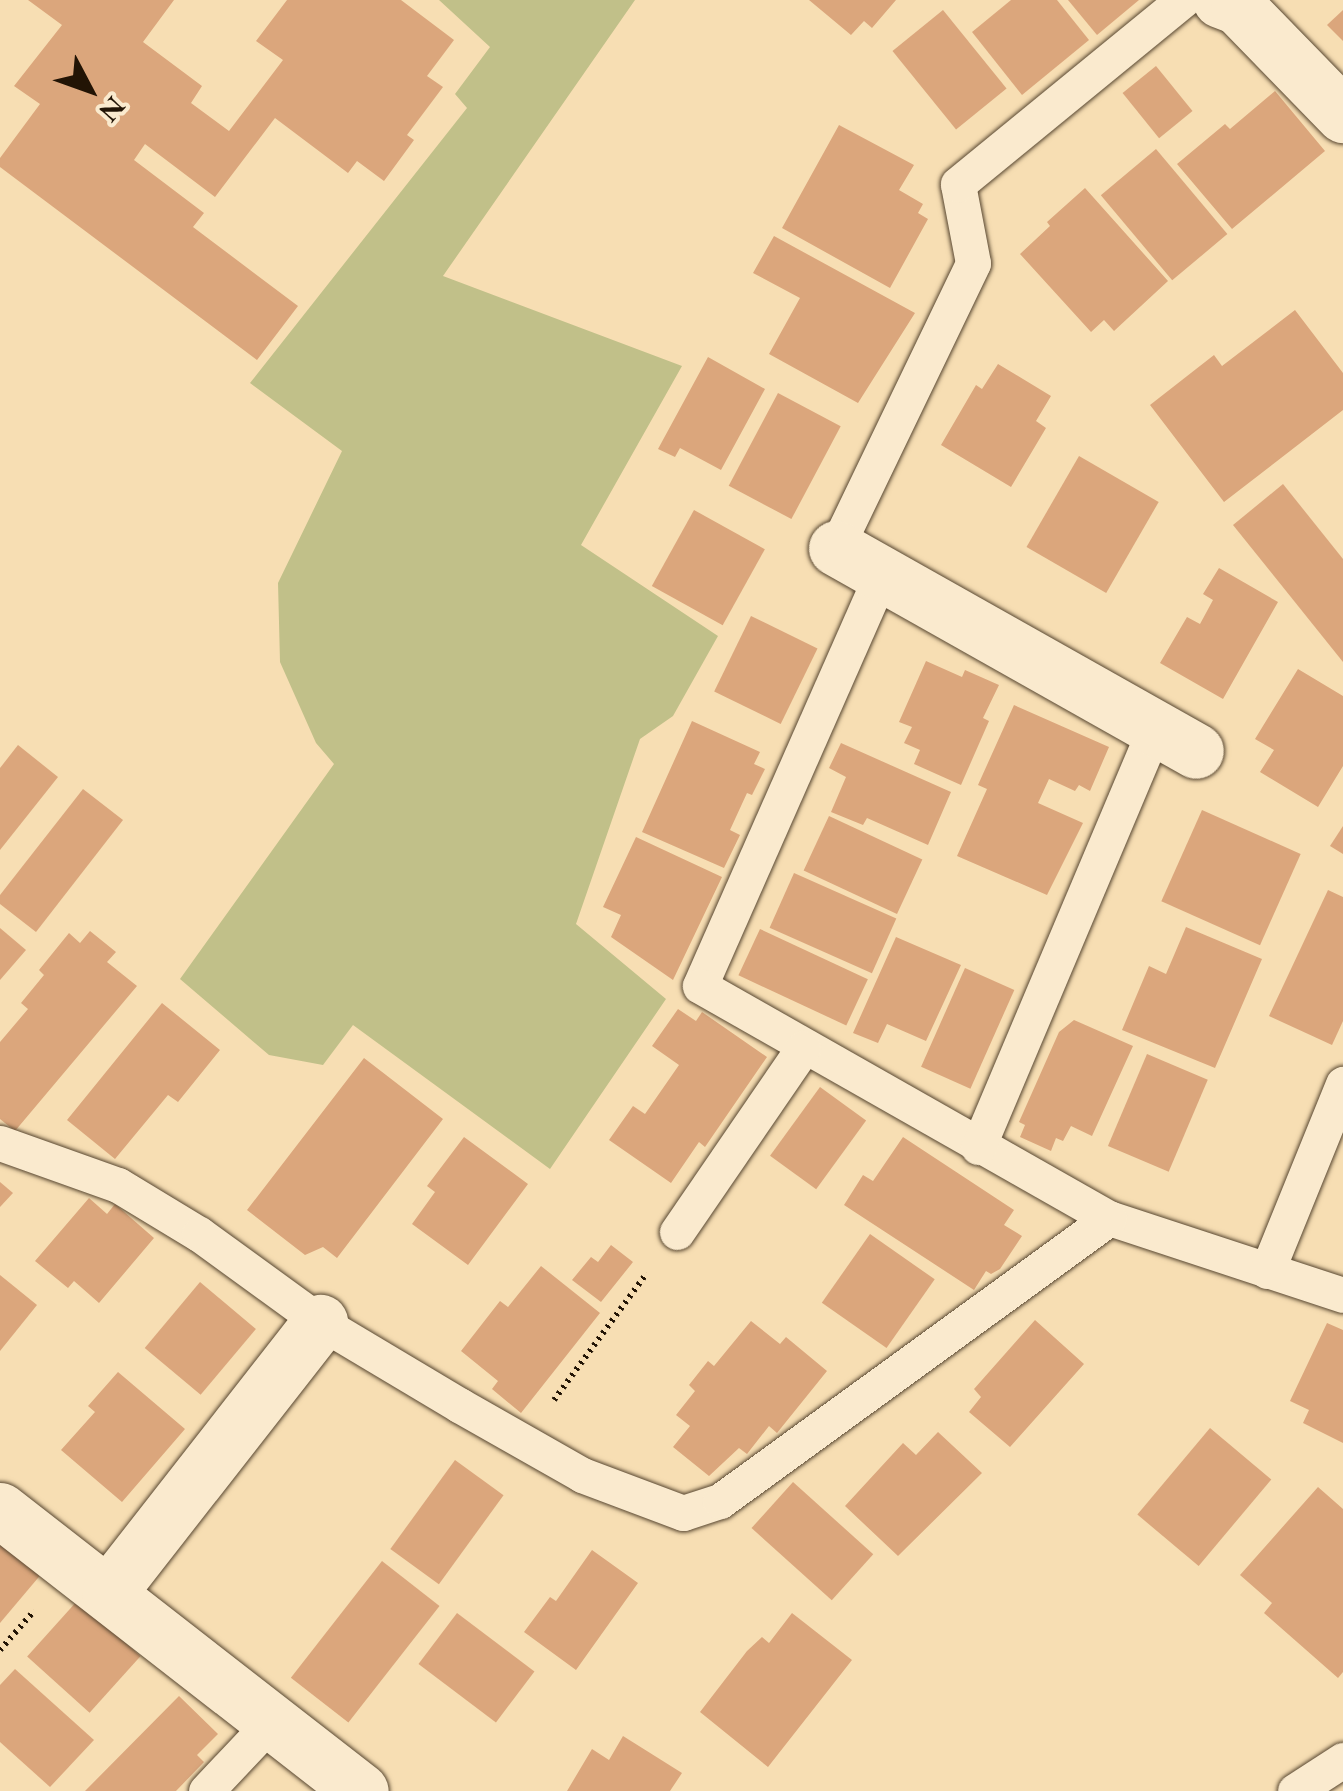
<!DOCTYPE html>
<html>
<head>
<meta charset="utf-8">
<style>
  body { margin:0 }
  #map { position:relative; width:1343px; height:1791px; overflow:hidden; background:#f7deb3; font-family:"EB Garamond",serif }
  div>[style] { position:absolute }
  .green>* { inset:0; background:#c1c089 }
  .building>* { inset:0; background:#dba67c; transform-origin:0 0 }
  .path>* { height:6px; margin-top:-3px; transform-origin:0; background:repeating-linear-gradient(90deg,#221405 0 2.5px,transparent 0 7.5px) }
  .roads { filter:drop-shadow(0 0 2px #574630) drop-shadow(0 0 2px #574630) }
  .lane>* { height:35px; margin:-17.5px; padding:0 17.5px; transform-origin:17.5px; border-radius:17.5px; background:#faeace }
  .street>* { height:55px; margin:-27.5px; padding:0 27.5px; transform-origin:27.5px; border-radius:27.5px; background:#faeace }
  span { translate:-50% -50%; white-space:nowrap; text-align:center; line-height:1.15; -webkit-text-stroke:8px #faeace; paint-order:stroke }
  .north { position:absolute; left:40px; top:40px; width:100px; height:100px; -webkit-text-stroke:8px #faeace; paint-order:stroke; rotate:131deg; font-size:28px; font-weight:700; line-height:40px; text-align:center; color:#221405 }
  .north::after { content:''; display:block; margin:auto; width:35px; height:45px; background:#221405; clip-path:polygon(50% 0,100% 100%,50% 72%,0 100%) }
</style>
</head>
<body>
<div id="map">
  <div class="green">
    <i style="clip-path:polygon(439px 0,635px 0,443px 276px,682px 366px,581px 545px,718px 636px,673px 716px,640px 739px,576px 924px,666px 999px,550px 1169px,353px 1025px,323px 1065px,269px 1055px,180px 979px,334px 764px,316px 743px,280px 662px,278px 583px,342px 451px,250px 383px,467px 108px,455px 94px,490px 47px)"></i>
  </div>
  <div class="building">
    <i style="clip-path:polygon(28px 0,174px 0,143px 42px,202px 86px,191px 103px,229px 131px,283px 60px,256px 41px,287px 0,401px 0,454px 40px,427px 76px,443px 87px,407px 135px,414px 140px,384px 181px,357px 161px,348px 173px,275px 118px,215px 197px,145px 144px,134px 160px,204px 213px,193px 227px,298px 306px,257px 360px,0 167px,0 158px,40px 104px,14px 86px,62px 25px)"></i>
    <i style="clip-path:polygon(809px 0,896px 0,872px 28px,864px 21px,851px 35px)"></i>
    <i style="clip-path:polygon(1011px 0,1057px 0,1089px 40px,1022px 95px,972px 32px)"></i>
    <i style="clip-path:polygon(1068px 0,1139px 0,1097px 35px)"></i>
    <i style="left:943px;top:10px;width:101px;height:65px;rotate:51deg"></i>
    <i style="clip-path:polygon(1343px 10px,1343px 41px,1327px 25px)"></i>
    <i style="left:1156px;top:66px;width:58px;height:43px;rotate:51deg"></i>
    <i style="clip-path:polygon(1275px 91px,1325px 151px,1232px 229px,1177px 164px,1225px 124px,1230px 129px)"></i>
    <i style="clip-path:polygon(839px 125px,914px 165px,899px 190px,923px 204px,918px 213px,928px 219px,890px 288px,782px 228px)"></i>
    <i style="left:1156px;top:149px;width:111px;height:72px;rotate:50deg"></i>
    <i style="clip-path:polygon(1085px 188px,1168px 281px,1114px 331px,1104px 320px,1091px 332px,1020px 254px,1050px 226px,1047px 222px)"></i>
    <i style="clip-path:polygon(774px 236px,915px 313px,858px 403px,769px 354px,800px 298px,753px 273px)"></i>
    <i style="clip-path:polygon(1295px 310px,1343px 373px,1343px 410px,1224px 502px,1150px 405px,1214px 355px,1222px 366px)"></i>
    <i style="clip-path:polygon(708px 357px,765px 389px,721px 470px,680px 448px,675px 457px,658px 449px)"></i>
    <i style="clip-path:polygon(998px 364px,1051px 396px,1036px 421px,1046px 428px,1011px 487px,941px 445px,976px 385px,982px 389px)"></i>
    <i style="left:778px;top:393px;width:71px;height:105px;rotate:28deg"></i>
    <i style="left:1079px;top:456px;width:92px;height:105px;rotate:30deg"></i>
    <i style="clip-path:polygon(1283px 484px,1343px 559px,1343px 662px,1233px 525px)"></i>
    <i style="left:694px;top:510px;width:81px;height:87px;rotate:29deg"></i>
    <i style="clip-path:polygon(1219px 568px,1278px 602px,1223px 699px,1160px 663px,1187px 617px,1200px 624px,1213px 600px,1203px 594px)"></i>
    <i style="left:751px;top:616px;width:74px;height:84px;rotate:26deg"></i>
    <i style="clip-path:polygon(926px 661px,962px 677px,965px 670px,999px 685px,983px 718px,989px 721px,961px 785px,914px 764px,920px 750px,904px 743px,912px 727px,899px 722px)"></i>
    <i style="clip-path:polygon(1298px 669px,1343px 696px,1343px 766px,1318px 807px,1260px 772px,1274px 750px,1255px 739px)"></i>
    <i style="clip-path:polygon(1014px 705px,1109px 747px,1090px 791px,1079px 785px,1075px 791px,1049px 779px,1038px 803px,1083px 823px,1047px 895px,957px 856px,987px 789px,978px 785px)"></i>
    <i style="clip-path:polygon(692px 721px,760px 752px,754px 764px,765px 769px,752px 795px,747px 793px,730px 830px,740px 835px,724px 868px,642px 832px)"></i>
    <i style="clip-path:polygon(841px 743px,951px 792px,928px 845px,867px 818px,863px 825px,831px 812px,846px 777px,829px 768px)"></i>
    <i style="clip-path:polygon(18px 745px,58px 777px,0 850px,0 768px)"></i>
    <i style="clip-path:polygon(83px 789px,123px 820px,36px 932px,0 904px,0 895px)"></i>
    <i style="left:1202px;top:810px;width:108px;height:100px;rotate:24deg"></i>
    <i style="left:829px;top:816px;width:103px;height:60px;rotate:25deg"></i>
    <i style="clip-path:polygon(1343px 826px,1343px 854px,1330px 846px)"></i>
    <i style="clip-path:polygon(636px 837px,722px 877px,673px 980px,611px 937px,621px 915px,603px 907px)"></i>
    <i style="left:794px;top:873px;width:112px;height:60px;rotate:24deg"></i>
    <i style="clip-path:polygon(1328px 890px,1343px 897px,1343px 1021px,1332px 1045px,1269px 1016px)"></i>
    <i style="clip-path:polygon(1186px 927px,1262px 959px,1215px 1068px,1122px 1030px,1149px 966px,1166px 974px)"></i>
    <i style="clip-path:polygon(0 928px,26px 950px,0 980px)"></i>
    <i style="left:760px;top:929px;width:119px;height:51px;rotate:25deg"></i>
    <i style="clip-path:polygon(90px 931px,116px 952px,107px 962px,137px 986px,15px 1131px,0 1119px,0 1042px,28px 1009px,21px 1003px,44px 975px,39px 970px,69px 933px,80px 943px)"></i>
    <i style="clip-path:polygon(896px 937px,961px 965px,926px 1041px,887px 1024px,878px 1043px,853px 1033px)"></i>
    <i style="left:965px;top:968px;width:54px;height:108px;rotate:24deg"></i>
    <i style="clip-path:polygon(162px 1003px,220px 1050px,178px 1102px,168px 1095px,115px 1159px,67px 1120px)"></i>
    <i style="clip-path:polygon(678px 1009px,696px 1021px,702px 1012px,767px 1057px,705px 1147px,699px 1142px,671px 1183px,609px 1140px,633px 1106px,645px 1114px,679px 1065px,652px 1046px)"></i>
    <i style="clip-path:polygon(1074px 1020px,1133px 1046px,1092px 1136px,1071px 1126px,1063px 1141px,1056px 1138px,1051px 1151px,1020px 1137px,1025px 1125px,1019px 1122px,1059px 1032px)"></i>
    <i style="left:1147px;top:1054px;width:66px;height:100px;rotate:23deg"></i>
    <i style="clip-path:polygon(364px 1058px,443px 1119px,337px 1258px,323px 1247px,305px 1255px,247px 1210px)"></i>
    <i style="left:820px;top:1087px;width:57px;height:85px;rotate:36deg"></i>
    <i style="clip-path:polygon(464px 1137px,528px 1184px,468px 1265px,412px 1224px,435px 1192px,427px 1186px)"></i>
    <i style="clip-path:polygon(903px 1137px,1014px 1210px,1004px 1225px,1022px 1236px,1000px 1269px,991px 1274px,986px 1271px,974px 1290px,844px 1205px,863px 1175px,873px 1181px)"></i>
    <i style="clip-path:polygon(0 1182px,13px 1193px,0 1207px)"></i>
    <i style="clip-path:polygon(89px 1198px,107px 1214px,115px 1204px,154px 1238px,99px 1303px,74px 1281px,68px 1288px,35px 1261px)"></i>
    <i style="left:870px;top:1234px;width:79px;height:84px;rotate:35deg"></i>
    <i style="clip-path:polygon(611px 1245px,633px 1262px,601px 1302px,572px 1280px,591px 1257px,598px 1262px)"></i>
    <i style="clip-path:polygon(541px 1266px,600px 1313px,521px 1413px,492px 1389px,498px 1381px,461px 1351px,500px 1301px,508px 1307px)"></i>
    <i style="clip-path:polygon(0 1275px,37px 1305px,0 1351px)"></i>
    <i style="left:200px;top:1282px;width:73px;height:86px;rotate:40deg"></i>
    <i style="clip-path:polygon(1035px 1320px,1084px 1364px,1010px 1447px,969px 1412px,981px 1397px,974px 1389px)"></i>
    <i style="clip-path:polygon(751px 1321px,780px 1344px,786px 1337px,827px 1371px,777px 1433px,769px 1426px,747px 1454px,739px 1448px,709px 1476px,673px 1447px,690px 1426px,676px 1415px,695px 1391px,689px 1385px,708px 1361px,714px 1366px)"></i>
    <i style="clip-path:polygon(1327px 1323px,1343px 1330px,1343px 1443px,1303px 1423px,1309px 1410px,1290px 1401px)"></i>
    <i style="clip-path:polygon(118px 1372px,185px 1429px,122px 1502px,61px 1450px,95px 1412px,88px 1406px)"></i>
    <i style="left:1210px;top:1428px;width:80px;height:113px;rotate:40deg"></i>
    <i style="clip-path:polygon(938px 1432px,982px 1473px,898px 1556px,845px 1506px,903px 1443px,916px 1455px)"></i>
    <i style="left:455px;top:1460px;width:60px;height:110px;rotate:36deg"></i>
    <i style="left:793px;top:1482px;width:108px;height:62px;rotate:42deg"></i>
    <i style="clip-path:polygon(1318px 1487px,1343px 1509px,1343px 1672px,1338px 1678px,1264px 1613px,1272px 1603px,1240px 1575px)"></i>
    <i style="clip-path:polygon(0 1544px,43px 1572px,0 1623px)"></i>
    <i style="clip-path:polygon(592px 1550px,638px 1583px,576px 1670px,524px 1632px,550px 1597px,556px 1601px)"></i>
    <i style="left:382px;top:1561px;width:73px;height:148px;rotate:38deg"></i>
    <i style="left:78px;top:1600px;width:84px;height:76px;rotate:42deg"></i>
    <i style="left:457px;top:1613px;width:97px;height:64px;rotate:37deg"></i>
    <i style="clip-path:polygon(792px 1613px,852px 1660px,768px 1767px,700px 1712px,747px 1651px,762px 1637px,769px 1643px)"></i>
    <i style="clip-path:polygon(15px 1669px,94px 1740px,50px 1787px,0 1742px,0 1685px)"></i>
    <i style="clip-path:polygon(179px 1696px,218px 1734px,197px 1755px,204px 1762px,176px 1791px,85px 1791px)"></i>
    <i style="clip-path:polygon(623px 1736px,682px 1773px,670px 1791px,567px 1791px,592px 1749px,609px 1760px)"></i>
  </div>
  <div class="path">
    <i style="left:554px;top:1400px;width:157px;rotate:-53.8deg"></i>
    <i style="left:0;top:1650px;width:52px;rotate:-48.9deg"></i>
  </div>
  <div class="roads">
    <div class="lane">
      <i style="left:836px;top:548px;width:316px;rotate:-64.3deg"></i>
      <i style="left:973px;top:263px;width:80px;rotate:-100.8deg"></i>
      <i style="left:958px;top:184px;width:291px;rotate:-39.3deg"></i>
      <i style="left:882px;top:573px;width:451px;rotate:113.8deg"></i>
      <i style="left:700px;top:986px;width:470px;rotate:29.6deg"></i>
      <i style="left:1109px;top:1218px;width:246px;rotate:18.2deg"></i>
      <i style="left:0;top:1143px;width:125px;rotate:19.6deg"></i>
      <i style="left:118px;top:1185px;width:95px;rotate:31.2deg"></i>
      <i style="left:199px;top:1234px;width:150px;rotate:36deg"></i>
      <i style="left:320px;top:1322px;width:162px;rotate:30.8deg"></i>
      <i style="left:459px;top:1405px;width:142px;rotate:29.6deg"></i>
      <i style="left:582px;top:1475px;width:108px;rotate:20.6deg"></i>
      <i style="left:683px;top:1513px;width:39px;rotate:-18deg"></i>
      <i style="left:720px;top:1501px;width:481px;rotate:-36deg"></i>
      <i style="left:978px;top:1147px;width:455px;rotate:-67.1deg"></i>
      <i style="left:677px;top:1232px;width:223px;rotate:-55.6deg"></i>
      <i style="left:1267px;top:1271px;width:202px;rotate:-67.9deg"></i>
      <i style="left:206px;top:1791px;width:98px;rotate:-46.7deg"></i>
      <i style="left:1295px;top:1791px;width:57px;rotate:-32.9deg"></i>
    </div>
    <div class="street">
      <i style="left:1220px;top:0;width:19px;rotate:21deg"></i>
      <i style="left:1238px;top:7px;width:151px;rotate:45.8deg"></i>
      <i style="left:836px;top:548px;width:413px;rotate:29.4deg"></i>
      <i style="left:0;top:1510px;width:457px;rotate:37.9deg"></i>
      <i style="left:109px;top:1592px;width:343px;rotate:-52deg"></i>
    </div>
  </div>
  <div class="north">N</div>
</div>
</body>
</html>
